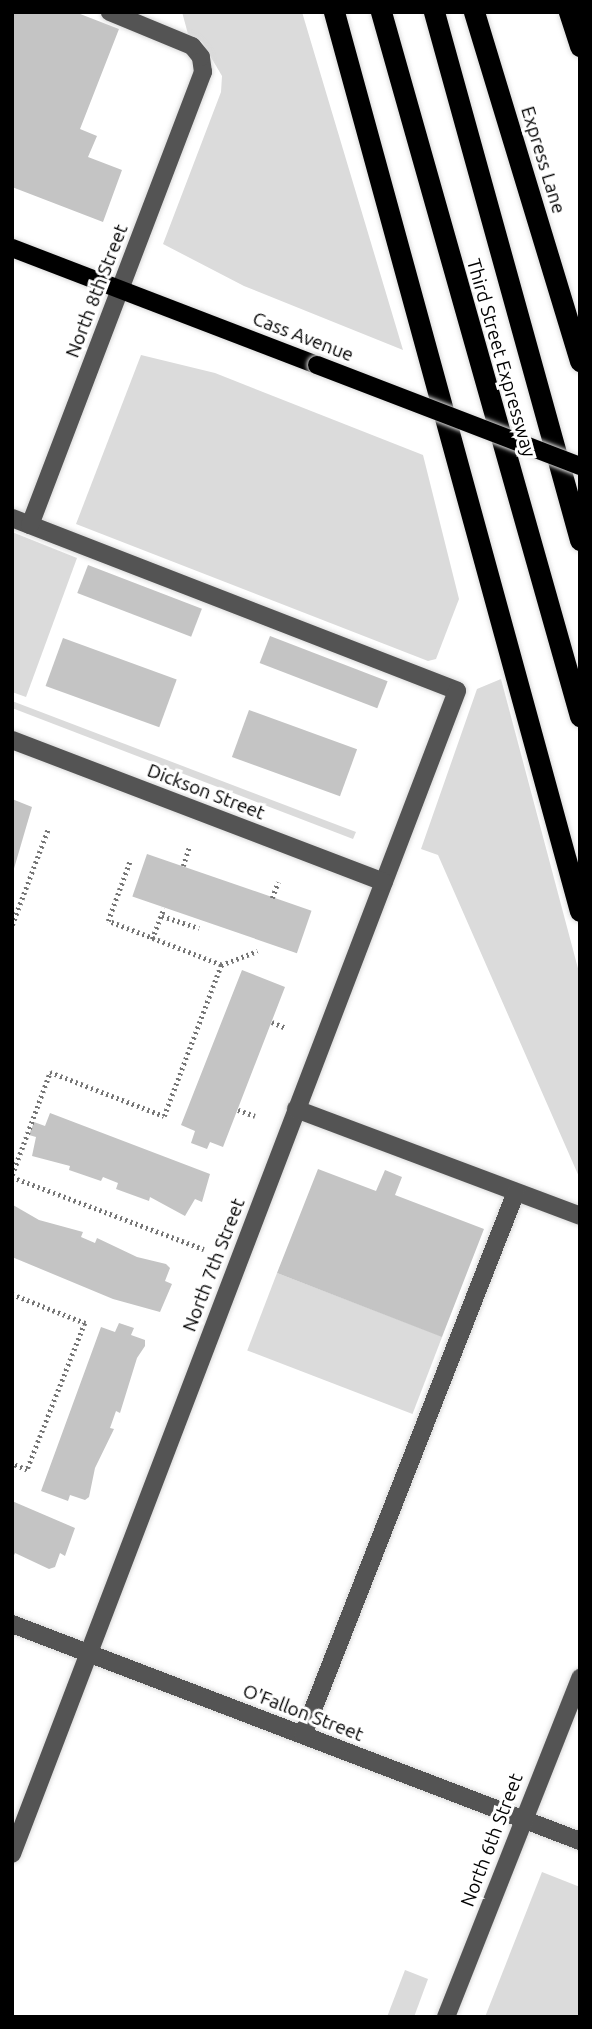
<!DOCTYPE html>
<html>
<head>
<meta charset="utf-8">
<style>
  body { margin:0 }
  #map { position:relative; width:592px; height:2029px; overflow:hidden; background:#fff; font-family:Ubuntu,sans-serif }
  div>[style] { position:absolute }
  .green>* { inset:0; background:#dbdbdb; transform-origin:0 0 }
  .building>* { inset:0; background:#c4c4c4; transform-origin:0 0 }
  .path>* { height:4.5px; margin-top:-2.25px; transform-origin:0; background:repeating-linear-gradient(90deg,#767676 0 2px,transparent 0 5.5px) }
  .roads { filter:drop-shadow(0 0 2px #dbdbdb) drop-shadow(0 0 2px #dbdbdb) }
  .minor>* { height:18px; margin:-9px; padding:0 9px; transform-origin:9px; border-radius:9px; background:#545454 }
  .major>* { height:18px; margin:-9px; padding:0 9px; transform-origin:9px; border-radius:9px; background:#000 }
  .highway>* { height:21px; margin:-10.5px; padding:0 10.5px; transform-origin:10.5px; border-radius:10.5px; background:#000 }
  .bridges { filter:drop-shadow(0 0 2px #dbdbdb) drop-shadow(0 0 2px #dbdbdb) }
  .major-bridge>* { height:18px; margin:-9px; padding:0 9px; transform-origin:9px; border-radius:9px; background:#000 }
  span { translate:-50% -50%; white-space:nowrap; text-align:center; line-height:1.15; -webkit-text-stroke:6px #fff; paint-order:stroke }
  .street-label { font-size:19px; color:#000 }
  .frame { position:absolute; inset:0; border:14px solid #000; pointer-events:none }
</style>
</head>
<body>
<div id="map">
  <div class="green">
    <i style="clip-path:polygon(182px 12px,302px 12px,403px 350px,244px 286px,163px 244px,221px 92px,222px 76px,202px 42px,188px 34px)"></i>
    <i style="clip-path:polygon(141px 355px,215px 373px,423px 455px,459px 599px,436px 659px,428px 661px,76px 524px)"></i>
    <i style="clip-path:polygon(12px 532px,77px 558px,26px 697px,12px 692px)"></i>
    <i style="clip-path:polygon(501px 679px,580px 976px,580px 1179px,438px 855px,421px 849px,477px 689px)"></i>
    <i style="clip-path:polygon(12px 701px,356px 832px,353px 839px,12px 708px)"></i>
    <i style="left:277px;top:1273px;width:177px;height:83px;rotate:21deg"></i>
    <i style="clip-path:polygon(542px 1872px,580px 1887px,580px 2017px,485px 2017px)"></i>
    <i style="clip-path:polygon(405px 1970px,428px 1979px,414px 2017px,387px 2017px)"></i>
  </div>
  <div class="building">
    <i style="clip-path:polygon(12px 12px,75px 12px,119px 29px,80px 129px,97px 136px,88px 157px,122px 170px,103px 222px,12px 187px)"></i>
    <i style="left:88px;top:565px;width:122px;height:30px;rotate:21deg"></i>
    <i style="left:270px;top:636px;width:126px;height:29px;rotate:21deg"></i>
    <i style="left:63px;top:638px;width:121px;height:51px;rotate:20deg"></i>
    <i style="left:249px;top:710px;width:115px;height:50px;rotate:20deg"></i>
    <i style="clip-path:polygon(12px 799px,32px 807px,13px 872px,12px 872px)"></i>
    <i style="left:147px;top:854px;width:174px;height:45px;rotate:19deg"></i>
    <i style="clip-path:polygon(242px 970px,285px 987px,223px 1147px,210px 1142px,207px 1149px,191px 1143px,195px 1131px,181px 1125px)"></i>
    <i style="clip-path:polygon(50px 1113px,210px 1174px,202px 1202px,195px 1199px,185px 1216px,150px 1197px,149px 1201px,116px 1189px,118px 1183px,103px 1177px,101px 1181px,69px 1170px,70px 1166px,32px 1156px,36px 1137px,29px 1135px,34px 1122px,45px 1126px)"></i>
    <i style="clip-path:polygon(318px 1169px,376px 1191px,385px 1170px,402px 1177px,395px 1195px,484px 1229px,442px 1337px,277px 1273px)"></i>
    <i style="clip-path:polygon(13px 1205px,39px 1220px,83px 1232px,81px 1237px,95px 1243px,97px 1238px,137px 1257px,166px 1264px,170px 1268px,165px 1281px,172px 1284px,160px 1312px,113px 1299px,12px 1257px)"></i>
    <i style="clip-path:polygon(119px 1323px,134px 1328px,131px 1335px,145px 1340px,145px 1346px,137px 1358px,120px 1413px,116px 1411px,110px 1428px,114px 1429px,95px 1468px,89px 1497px,85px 1500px,70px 1495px,68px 1501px,41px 1491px,101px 1327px,115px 1332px)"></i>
    <i style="clip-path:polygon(12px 1501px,75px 1528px,65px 1556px,60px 1553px,55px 1567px,49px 1569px,15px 1553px,12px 1560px)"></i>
  </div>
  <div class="path">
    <i style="left:183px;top:866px;width:19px;rotate:-72deg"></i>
    <i style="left:272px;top:898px;width:17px;rotate:-69deg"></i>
    <i style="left:162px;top:916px;width:39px;rotate:18deg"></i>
    <i style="left:12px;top:925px;width:103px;rotate:-69.4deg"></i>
    <i style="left:152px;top:939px;width:33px;rotate:-69deg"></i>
    <i style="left:221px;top:965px;width:39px;rotate:-21deg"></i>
    <i style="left:272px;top:1022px;width:15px;rotate:23deg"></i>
    <i style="left:238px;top:1110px;width:18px;rotate:19deg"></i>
    <i style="left:12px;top:1175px;width:110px;rotate:-69.7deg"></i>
    <i style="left:50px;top:1072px;width:122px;rotate:21.1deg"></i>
    <i style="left:164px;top:1116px;width:161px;rotate:-69.3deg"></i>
    <i style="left:221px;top:965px;width:121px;rotate:-158.7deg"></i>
    <i style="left:108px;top:921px;width:64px;rotate:-69.9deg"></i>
    <i style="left:12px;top:1177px;width:205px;rotate:20.6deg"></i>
    <i style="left:12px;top:1294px;width:79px;rotate:21.7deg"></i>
    <i style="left:85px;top:1323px;width:158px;rotate:111.5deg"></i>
    <i style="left:27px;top:1470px;width:16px;rotate:-158deg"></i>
  </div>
  <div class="roads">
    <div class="minor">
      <i style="left:12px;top:518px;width:477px;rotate:21.2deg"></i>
      <i style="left:457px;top:691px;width:1245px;rotate:110.94deg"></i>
      <i style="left:30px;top:525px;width:485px;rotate:-69.1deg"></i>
      <i style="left:203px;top:72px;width:15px;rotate:-98deg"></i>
      <i style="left:201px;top:57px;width:14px;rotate:-129deg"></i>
      <i style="left:192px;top:46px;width:89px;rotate:-157.5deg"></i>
      <i style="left:12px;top:740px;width:398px;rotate:20.9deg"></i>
      <i style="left:296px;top:1109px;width:303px;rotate:20.6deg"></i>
      <i style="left:12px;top:1624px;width:608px;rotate:20.91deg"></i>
      <i style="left:303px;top:1735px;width:583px;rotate:-68.58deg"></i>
      <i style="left:446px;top:2017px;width:365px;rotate:-68.4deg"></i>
    </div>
    <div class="major">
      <i style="left:12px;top:248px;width:327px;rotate:21deg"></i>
    </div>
    <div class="highway">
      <i style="left:334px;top:12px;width:932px;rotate:74.7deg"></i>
      <i style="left:381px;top:12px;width:732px;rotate:74.22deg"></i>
      <i style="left:434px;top:12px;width:548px;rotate:74.54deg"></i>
      <i style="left:474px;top:12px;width:365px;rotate:73.1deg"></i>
      <i style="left:569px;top:12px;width:36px;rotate:72deg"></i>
    </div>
  </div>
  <div class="bridges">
    <div class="major-bridge">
      <i style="left:317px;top:365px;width:282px;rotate:21deg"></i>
    </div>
  </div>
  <div class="street-label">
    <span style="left:543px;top:160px;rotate:73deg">Express Lane</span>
    <span style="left:97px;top:291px;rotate:-69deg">North 8th Street</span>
    <span style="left:303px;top:337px;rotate:21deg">Cass Avenue</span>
    <span style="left:501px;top:358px;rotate:74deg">Third Street Expressway</span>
    <span style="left:206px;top:792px;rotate:21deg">Dickson Street</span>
    <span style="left:214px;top:1265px;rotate:-69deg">North 7th Street</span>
    <span style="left:303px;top:1713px;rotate:21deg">O'Fallon Street</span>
    <span style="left:492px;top:1840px;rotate:-69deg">North 6th Street</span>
  </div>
  <div class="frame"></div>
</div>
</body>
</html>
